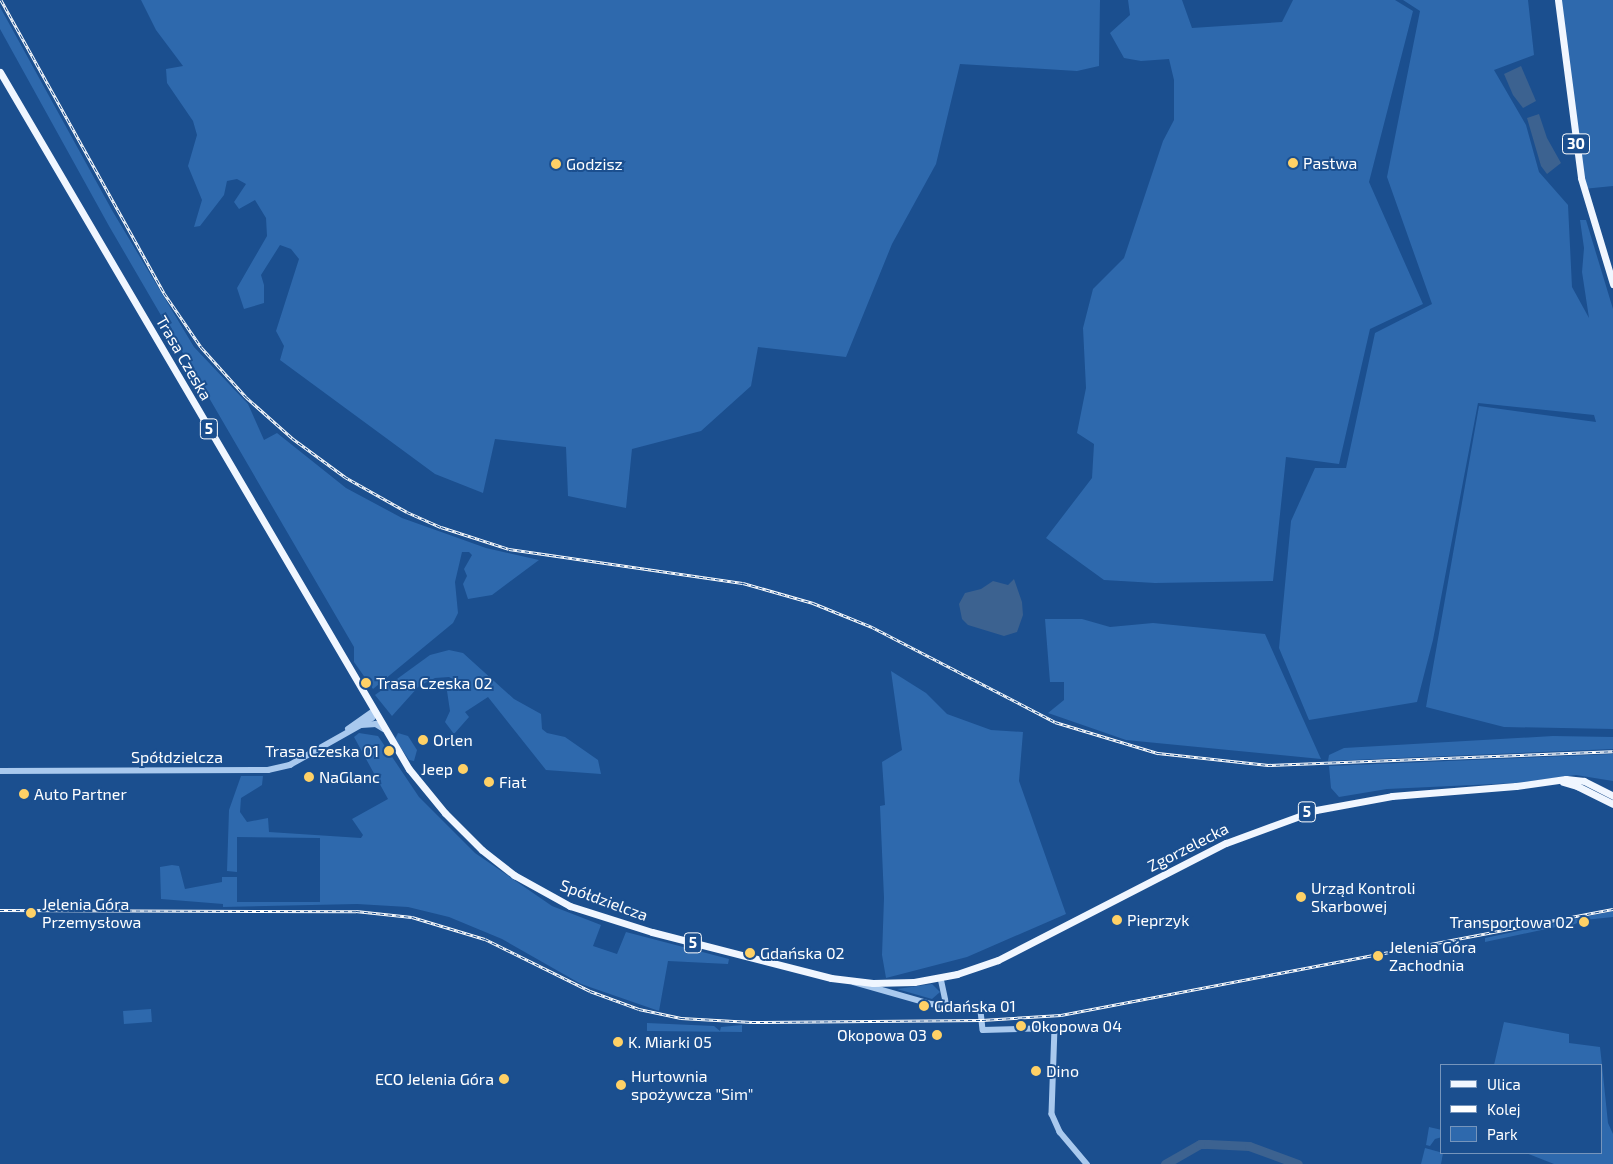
<!DOCTYPE html>
<html>
<head>
<meta charset="utf-8">
<style>
  body { margin:0 }
  #map { position:relative; width:1613px; height:1164px; overflow:hidden; background:#1b4f8f; font-family:"Exo 2",sans-serif }
  div>[style] { position:absolute }
  .green>* { inset:0; background:#2e69ad; transform-origin:0 0 }
  .water>* { inset:0; background:#3c6290 }
  .river>* { height:9px; margin:-4.5px; padding:0 4.5px; transform-origin:4.5px; border-radius:4.5px; background:#3c6290 }
  .tertiary>* { height:5.5px; margin:-2.75px; padding:0 2.75px; transform-origin:2.75px; border-radius:2.75px; background:#a9c9ee }
  .primary>* { height:7px; margin:-3.5px; padding:0 3.5px; transform-origin:3.5px; border-radius:3.5px; background:#f0f6ff }
  .rail>* { height:3px; margin-top:-1.5px; transform-origin:0; background:repeating-linear-gradient(90deg,#1b4f8f 0 4px,#fff 0 8px); box-sizing:border-box; border-block:1px solid #fff }
  .dots>* { width:14px; height:14px; translate:-50% -50%; box-sizing:border-box; border:2px solid #1b4f8f; border-radius:50% }
  span { translate:-50% -50%; white-space:nowrap; text-align:center; line-height:1.15; -webkit-text-stroke:4px #1b4f8f; paint-order:stroke }
  .shield-label span { padding:1px 4px; background:#1b4f8f; border:1px solid; border-radius:4px; -webkit-text-stroke-width:0 }
  .shield-label { font-size:15px; color:#fff; font-weight:700 }
  .poi-label { font-size:16px; color:#fff }
  .left { translate:0 -50%; text-align:left }
  .right { translate:-100% -50%; text-align:right }
  .street-label { font-size:16px; color:#fff }
  .legend { position:absolute; left:1440px; top:1064px; width:162px; height:90px; box-sizing:border-box; background:#1b4f8f; border:1px solid #7695bc; margin:0; padding:6px 9px; list-style:none; font-size:15px; color:#fff }
  .legend li { display:flex; align-items:center; gap:10px; height:25px }
  .legend b { width:25px; border:1px solid #7695bc }
</style>
</head>
<body>
<div id="map">
  <div class="green">
    <i style="clip-path:polygon(141px 0,1100px 0,1099px 66px,1077px 71px,960px 64px,936px 164px,892px 244px,846px 357px,758px 347px,751px 386px,701px 431px,632px 449px,626px 508px,568px 496px,566px 447px,495px 439px,483px 493px,435px 474px,280px 360px,284px 346px,276px 331px,299px 259px,291px 249px,280px 245px,261px 275px,264px 285px,264px 303px,244px 309px,237px 288px,267px 236px,266px 218px,255px 200px,239px 209px,234px 202px,246px 184px,237px 179px,227px 181px,224px 195px,200px 226px,194px 227px,202px 200px,188px 166px,197px 135px,193px 121px,167px 83px,166px 69px,183px 66px,156px 30px)"></i>
    <i style="clip-path:polygon(1128px 0,1182px 0,1192px 28px,1282px 22px,1293px 0,1395px 0,1413px 11px,1369px 182px,1423px 304px,1370px 329px,1339px 464px,1286px 457px,1273px 581px,1155px 583px,1104px 580px,1046px 538px,1092px 478px,1094px 444px,1077px 433px,1086px 388px,1083px 328px,1093px 289px,1124px 258px,1163px 141px,1174px 120px,1174px 80px,1169px 59px,1141px 61px,1124px 58px,1110px 33px,1130px 15px)"></i>
    <i style="clip-path:polygon(1403px 0,1528px 0,1534px 55px,1494px 70px,1526px 125px,1539px 172px,1568px 205px,1572px 287px,1589px 318px,1582px 272px,1584px 248px,1580px 220px,1586px 220px,1613px 309px,1613px 729px,1504px 727px,1426px 707px,1479px 406px,1596px 422px,1594px 415px,1478px 403px,1433px 640px,1417px 702px,1309px 720px,1279px 648px,1291px 521px,1315px 468px,1346px 468px,1375px 333px,1432px 304px,1387px 177px,1420px 11px)"></i>
    <i style="clip-path:polygon(1558px 0,1613px 0,1613px 186px,1583px 189px)"></i>
    <i style="clip-path:polygon(0 7px,113px 212px,194px 347px,248px 404px,264px 440px,277px 433px,346px 488px,402px 518px,486px 548px,539px 560px,492px 595px,468px 599px,463px 584px,467px 576px,464px 569px,472px 555px,469px 552px,462px 552px,455px 582px,458px 613px,453px 623px,373px 689px,354px 662px,354px 647px,109px 226px,0 29px)"></i>
    <i style="clip-path:polygon(1045px 619px,1082px 619px,1110px 627px,1153px 623px,1265px 634px,1321px 759px,1126px 740px,1048px 713px,1064px 700px,1064px 682px,1050px 682px)"></i>
    <i style="clip-path:polygon(449px 650px,463px 653px,514px 699px,541px 714px,542px 729px,547px 733px,565px 737px,598px 760px,601px 774px,546px 770px,488px 697px,465px 712px,469px 717px,454px 734px,445px 722px,450px 711px,447px 691px,455px 680px,449px 677px,435px 678px,419px 686px,392px 716px,375px 695px,430px 655px)"></i>
    <i style="clip-path:polygon(891px 671px,926px 693px,947px 714px,991px 730px,1023px 732px,1019px 781px,1066px 914px,967px 957px,886px 978px,882px 955px,884px 898px,880px 806px,885px 805px,882px 762px,902px 750px)"></i>
    <i style="clip-path:polygon(359px 733px,378px 736px,419px 797px,475px 853px,552px 906px,601px 925px,593px 946px,617px 954px,626px 932px,729px 959px,728px 964px,668px 961px,659px 1011px,581px 984px,502px 939px,449px 917px,408px 907px,357px 904px,223px 907px,223px 904px,161px 899px,160px 867px,172px 865px,179px 866px,185px 889px,222px 882px,222px 877px,237px 877px,237px 902px,320px 902px,320px 838px,237px 837px,237px 872px,227px 871px,229px 810px,241px 776px,263px 776px,262px 785px,241px 798px,240px 812px,247px 822px,268px 818px,269px 832px,361px 838px,363px 835px,352px 819px,388px 799px,354px 737px)"></i>
    <i style="clip-path:polygon(398px 733px,408px 736px,417px 750px,414px 761px,409px 760px,395px 739px)"></i>
    <i style="clip-path:polygon(1553px 736px,1613px 737px,1613px 749px,1328px 761px,1329px 755px,1344px 748px)"></i>
    <i style="clip-path:polygon(1613px 754px,1613px 781px,1576px 775px,1516px 783px,1387px 789px,1339px 797px,1331px 788px,1329px 766px)"></i>
    <i style="clip-path:polygon(1613px 911px,1613px 917px,1584px 920px,1568px 927px,1565px 925px,1485px 942px,1485px 938px)"></i>
    <i style="clip-path:polygon(932px 984px,940px 992px,932px 999px,897px 989px)"></i>
    <i style="left:151px;top:1009px;width:13px;height:28px;rotate:86deg"></i>
    <i style="clip-path:polygon(1504px 1022px,1569px 1034px,1569px 1043px,1600px 1047px,1602px 1065px,1494px 1065px)"></i>
    <i style="clip-path:polygon(647px 1023px,714px 1026px,720px 1031px,721px 1027px,742px 1025px,742px 1032px,647px 1031px)"></i>
    <i style="clip-path:polygon(1602px 1065px,1608px 1123px,1613px 1134px,1613px 1164px,1554px 1164px,1526px 1153px,1602px 1153px)"></i>
    <i style="clip-path:polygon(1429px 1127px,1442px 1130px,1442px 1137px,1435px 1139px,1430px 1146px,1426px 1145px)"></i>
    <i style="clip-path:polygon(1425px 1148px,1443px 1153px,1441px 1164px,1421px 1164px)"></i>
  </div>
  <div class="water">
    <i style="clip-path:polygon(1521px 66px,1536px 101px,1523px 108px,1513px 95px,1504px 74px)"></i>
    <i style="clip-path:polygon(1539px 114px,1547px 138px,1561px 163px,1547px 174px,1541px 166px,1527px 118px)"></i>
    <i style="clip-path:polygon(1014px 579px,1022px 602px,1023px 615px,1017px 632px,1004px 636px,968px 625px,962px 619px,959px 604px,965px 593px,981px 589px,993px 581px,1008px 585px)"></i>
  </div>
  <div class="river">
    <i style="left:1165px;top:1164px;width:40px;rotate:-29.7deg"></i>
    <i style="left:1200px;top:1144px;width:8px"></i>
    <i style="left:1208px;top:1144px;width:41px;rotate:2.8deg"></i>
    <i style="left:1249px;top:1146px;width:52px;rotate:20.2deg"></i>
  </div>
  <div class="tertiary">
    <i style="left:363px;top:724px;width:11px;rotate:-34deg"></i>
    <i style="left:372px;top:718px;width:7px;rotate:-74deg"></i>
    <i style="left:348px;top:729px;width:32px;rotate:-35deg"></i>
    <i style="left:0;top:771px;width:268px;rotate:-0.2deg"></i>
    <i style="left:268px;top:770px;width:23px;rotate:-13deg"></i>
    <i style="left:290px;top:765px;width:81px;rotate:-29.4deg"></i>
    <i style="left:361px;top:725px;width:15px;rotate:-4deg"></i>
    <i style="left:376px;top:724px;width:9px;rotate:32deg"></i>
    <i style="left:941px;top:978px;width:29px;rotate:78deg"></i>
    <i style="left:854px;top:982px;width:80px;rotate:15.9deg"></i>
    <i style="left:931px;top:1004px;width:50px;rotate:8deg"></i>
    <i style="left:981px;top:1011px;width:19px;rotate:84deg"></i>
    <i style="left:983px;top:1030px;width:72px;rotate:-1.6deg"></i>
    <i style="left:1055px;top:1028px;width:86px;rotate:92deg"></i>
    <i style="left:1052px;top:1114px;width:20px;rotate:66deg"></i>
    <i style="left:1060px;top:1132px;width:42px;rotate:49.8deg"></i>
  </div>
  <div class="primary">
    <i style="left:1558px;top:0;width:179px;rotate:82.6deg"></i>
    <i style="left:1581px;top:178px;width:111px;rotate:73.2deg"></i>
    <i style="left:0;top:72px;width:808px;rotate:59.6deg"></i>
    <i style="left:409px;top:769px;width:57px;rotate:50.7deg"></i>
    <i style="left:445px;top:813px;width:52px;rotate:45deg"></i>
    <i style="left:482px;top:850px;width:41px;rotate:38deg"></i>
    <i style="left:514px;top:875px;width:64px;rotate:29deg"></i>
    <i style="left:570px;top:906px;width:86px;rotate:17.6deg"></i>
    <i style="left:652px;top:932px;width:185px;rotate:14.4deg"></i>
    <i style="left:831px;top:978px;width:42px;rotate:6.8deg"></i>
    <i style="left:873px;top:983px;width:41px;rotate:-1.4deg"></i>
    <i style="left:914px;top:982px;width:44px;rotate:-10.5deg"></i>
    <i style="left:957px;top:974px;width:43px;rotate:-18.9deg"></i>
    <i style="left:998px;top:960px;width:256px;rotate:-27.2deg"></i>
    <i style="left:1226px;top:843px;width:96px;rotate:-20.1deg"></i>
    <i style="left:1316px;top:810px;width:77px;rotate:-10.4deg"></i>
    <i style="left:1392px;top:796px;width:124px;rotate:-4.6deg"></i>
    <i style="left:1516px;top:786px;width:50px;rotate:-8deg"></i>
    <i style="left:1566px;top:779px;width:18px;rotate:6deg"></i>
    <i style="left:1584px;top:781px;width:33px;rotate:27deg"></i>
    <i style="left:1563px;top:782px;width:15px;rotate:16deg"></i>
    <i style="left:1577px;top:786px;width:40px;rotate:26.6deg"></i>
  </div>
  <div class="rail">
    <i style="left:1px;top:0;width:335px;rotate:60.9deg"></i>
    <i style="left:164px;top:293px;width:65px;rotate:55.6deg"></i>
    <i style="left:201px;top:347px;width:67px;rotate:48deg"></i>
    <i style="left:246px;top:397px;width:62px;rotate:41.7deg"></i>
    <i style="left:292px;top:438px;width:66px;rotate:36.3deg"></i>
    <i style="left:345px;top:477px;width:71px;rotate:29.4deg"></i>
    <i style="left:407px;top:512px;width:37px;rotate:24deg"></i>
    <i style="left:441px;top:527px;width:71px;rotate:17.9deg"></i>
    <i style="left:509px;top:549px;width:236px;rotate:8.3deg"></i>
    <i style="left:743px;top:583px;width:73px;rotate:15.9deg"></i>
    <i style="left:813px;top:603px;width:64px;rotate:22.1deg"></i>
    <i style="left:872px;top:627px;width:206px;rotate:27.4deg"></i>
    <i style="left:1055px;top:722px;width:108px;rotate:16.8deg"></i>
    <i style="left:1158px;top:753px;width:111px;rotate:6.2deg"></i>
    <i style="left:1268px;top:765px;width:345px;rotate:-2.3deg"></i>
    <i style="left:0;top:910px;width:356px;rotate:0.2deg"></i>
    <i style="left:356px;top:911px;width:56px;rotate:6.1deg"></i>
    <i style="left:412px;top:917px;width:76px;rotate:16.8deg"></i>
    <i style="left:485px;top:939px;width:117px;rotate:26.3deg"></i>
    <i style="left:590px;top:991px;width:52px;rotate:20.2deg"></i>
    <i style="left:639px;top:1009px;width:43px;rotate:12.1deg"></i>
    <i style="left:681px;top:1018px;width:71px;rotate:3.2deg"></i>
    <i style="left:752px;top:1022px;width:230px;rotate:-0.5deg"></i>
    <i style="left:982px;top:1020px;width:79px;rotate:-3.6deg"></i>
    <i style="left:1061px;top:1015px;width:562px;rotate:-10.87deg"></i>
  </div>
  <div class="dots">
    <i style="left:1293px;top:163px;background:#ffd166"></i>
    <i style="left:556px;top:164px;background:#ffd166"></i>
    <i style="left:366px;top:683px;background:#ffd166"></i>
    <i style="left:423px;top:740px;background:#ffd166"></i>
    <i style="left:389px;top:751px;background:#ffd166"></i>
    <i style="left:463px;top:769px;background:#ffd166"></i>
    <i style="left:309px;top:777px;background:#ffd166"></i>
    <i style="left:489px;top:782px;background:#ffd166"></i>
    <i style="left:24px;top:794px;background:#ffd166"></i>
    <i style="left:1301px;top:897px;background:#ffd166"></i>
    <i style="left:31px;top:913px;background:#ffd166"></i>
    <i style="left:1117px;top:920px;background:#ffd166"></i>
    <i style="left:1584px;top:922px;background:#ffd166"></i>
    <i style="left:750px;top:953px;background:#ffd166"></i>
    <i style="left:1378px;top:956px;background:#ffd166"></i>
    <i style="left:924px;top:1006px;background:#ffd166"></i>
    <i style="left:1021px;top:1026px;background:#ffd166"></i>
    <i style="left:937px;top:1035px;background:#ffd166"></i>
    <i style="left:618px;top:1042px;background:#ffd166"></i>
    <i style="left:1036px;top:1071px;background:#ffd166"></i>
    <i style="left:504px;top:1079px;background:#ffd166"></i>
    <i style="left:621px;top:1085px;background:#ffd166"></i>
  </div>
  <div class="shield-label">
    <span style="left:1576px;top:144px">30</span>
    <span style="left:209px;top:429px">5</span>
    <span style="left:1307px;top:812px">5</span>
    <span style="left:693px;top:943px">5</span>
  </div>
  <div class="poi-label">
    <span class="left" style="left:1303px;top:163px">Pastwa</span>
    <span class="left" style="left:566px;top:164px">Godzisz</span>
    <span class="left" style="left:376px;top:683px">Trasa Czeska 02</span>
    <span class="left" style="left:433px;top:740px">Orlen</span>
    <span class="right" style="left:379px;top:751px">Trasa Czeska 01</span>
    <span class="right" style="left:453px;top:769px">Jeep</span>
    <span class="left" style="left:319px;top:777px">NaGlanc</span>
    <span class="left" style="left:499px;top:782px">Fiat</span>
    <span class="left" style="left:34px;top:794px">Auto Partner</span>
    <span class="left" style="left:1311px;top:897px">Urząd Kontroli<br>Skarbowej</span>
    <span class="left" style="left:42px;top:913px">Jelenia Góra<br>Przemysłowa</span>
    <span class="left" style="left:1127px;top:920px">Pieprzyk</span>
    <span class="right" style="left:1574px;top:922px">Transportowa 02</span>
    <span class="left" style="left:1389px;top:956px">Jelenia Góra<br>Zachodnia</span>
    <span class="left" style="left:760px;top:953px">Gdańska 02</span>
    <span class="left" style="left:934px;top:1006px">Gdańska 01</span>
    <span class="left" style="left:1031px;top:1026px">Okopowa 04</span>
    <span class="right" style="left:927px;top:1035px">Okopowa 03</span>
    <span class="left" style="left:628px;top:1042px">K. Miarki 05</span>
    <span class="left" style="left:1046px;top:1071px">Dino</span>
    <span class="left" style="left:631px;top:1085px">Hurtownia<br>spożywcza "Sim"</span>
    <span class="right" style="left:494px;top:1079px">ECO Jelenia Góra</span>
  </div>
  <div class="street-label">
    <span style="left:184px;top:358px;rotate:60deg">Trasa Czeska</span>
    <span style="left:177px;top:757px">Spółdzielcza</span>
    <span style="left:1188px;top:847px;rotate:-27deg">Zgorzelecka</span>
    <span style="left:604px;top:900px;rotate:20deg">Spółdzielcza</span>
  </div>
  <ul class="legend">
  <li><b style="height:6px;background:#f0f6ff"></b>Ulica</li>
  <li><b style="height:6px;background:#fff"></b>Kolej</li>
  <li><b style="height:14px;background:#2e69ad"></b>Park</li>
  </ul>
</div>
</body>
</html>
